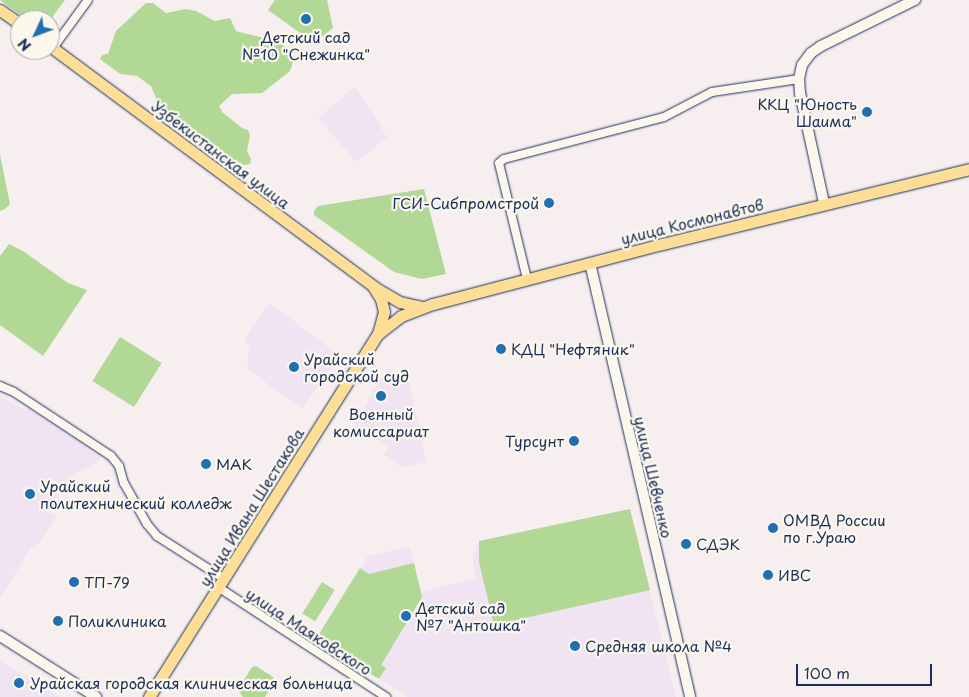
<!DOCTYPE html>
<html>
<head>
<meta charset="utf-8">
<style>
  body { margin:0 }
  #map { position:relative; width:969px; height:697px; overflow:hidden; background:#f6eeef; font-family:"Playpen Sans",sans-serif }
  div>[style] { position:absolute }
  .built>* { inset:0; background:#f0e3f2 }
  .green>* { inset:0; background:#b1d894; transform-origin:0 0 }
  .roads { filter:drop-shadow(0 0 1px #1b2f5e) drop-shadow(0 0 1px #1b2f5e) }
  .minor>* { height:8px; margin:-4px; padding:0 4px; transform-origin:4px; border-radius:4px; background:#fbf7ec }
  .secondary>* { height:10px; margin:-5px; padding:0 5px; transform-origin:5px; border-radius:5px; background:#fbf7ec }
  .primary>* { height:11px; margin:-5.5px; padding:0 5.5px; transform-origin:5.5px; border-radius:5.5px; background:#fcde96 }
  .dots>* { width:14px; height:14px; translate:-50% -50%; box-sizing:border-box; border:2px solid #fbf7ec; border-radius:50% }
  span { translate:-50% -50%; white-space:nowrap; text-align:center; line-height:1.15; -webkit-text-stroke:4.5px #fbf7ec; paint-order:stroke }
  .poi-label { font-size:15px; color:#1b2f5e }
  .right { translate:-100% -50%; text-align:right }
  .left { translate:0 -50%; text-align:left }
  .street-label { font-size:15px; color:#1b2f5e }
  .north { position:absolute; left:10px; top:10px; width:50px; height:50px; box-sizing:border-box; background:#fbf7ec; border:1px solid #a1a7b3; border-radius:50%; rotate:227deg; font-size:14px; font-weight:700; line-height:20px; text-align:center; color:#1b2f5e }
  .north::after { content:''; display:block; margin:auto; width:18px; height:22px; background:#1f6fb2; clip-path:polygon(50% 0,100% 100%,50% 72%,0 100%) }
  .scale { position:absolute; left:796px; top:664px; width:136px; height:22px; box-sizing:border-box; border:2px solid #1b2f5e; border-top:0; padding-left:6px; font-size:15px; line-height:18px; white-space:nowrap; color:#1b2f5e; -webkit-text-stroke:4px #fbf7ec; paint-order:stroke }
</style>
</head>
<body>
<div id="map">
  <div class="built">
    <i style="clip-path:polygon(355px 87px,387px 137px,356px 162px,318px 118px)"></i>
    <i style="clip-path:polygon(270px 303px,340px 356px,302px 409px,246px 368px,249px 363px,247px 358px,251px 347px,244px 339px)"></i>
    <i style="clip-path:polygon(388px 368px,409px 382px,426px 462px,401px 467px,384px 455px,389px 446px,354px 423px)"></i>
    <i style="clip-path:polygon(0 397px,26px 411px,28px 407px,101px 454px,99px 460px,71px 477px,48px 511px,56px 516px,37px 546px,31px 548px,0 598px)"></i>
    <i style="clip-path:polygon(630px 509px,676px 697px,408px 697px,316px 639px,368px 556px,409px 547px,421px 592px,475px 578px,473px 560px,479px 541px)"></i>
    <i style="clip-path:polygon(0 660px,5px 663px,60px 697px,0 697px)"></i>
  </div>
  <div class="green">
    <i style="clip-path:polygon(0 0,65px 0,50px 20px,27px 20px)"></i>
    <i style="clip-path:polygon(275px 0,327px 0,333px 28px,314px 43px,268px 10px)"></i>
    <i style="clip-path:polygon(146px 3px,153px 3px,166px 13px,186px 9px,196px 11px,215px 21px,230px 18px,236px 31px,275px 41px,288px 48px,294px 59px,290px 71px,262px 93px,232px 94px,219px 106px,222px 112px,242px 128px,248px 130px,250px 135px,247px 151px,251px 159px,250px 164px,244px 165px,232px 159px,160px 107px,151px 86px,137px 76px,120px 74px,100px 59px,102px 55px,108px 54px,116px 31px)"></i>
    <i style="clip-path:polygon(0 155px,10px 204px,5px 209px,0 211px)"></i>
    <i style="clip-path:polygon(424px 189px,446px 274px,422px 279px,394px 272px,314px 215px,314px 211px,318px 206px)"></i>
    <i style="clip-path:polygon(9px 244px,23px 251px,68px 283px,87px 290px,43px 356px,0 325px,0 256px)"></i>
    <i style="left:120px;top:337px;width:49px;height:52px;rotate:32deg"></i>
    <i style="clip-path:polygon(630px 509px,650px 590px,494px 625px,479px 562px,479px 541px)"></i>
    <i style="clip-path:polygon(414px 563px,422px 597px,381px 665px,386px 668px,379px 679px,316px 639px,360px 568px,369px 574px)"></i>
    <i style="left:322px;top:582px;width:15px;height:37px;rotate:32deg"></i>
    <i style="clip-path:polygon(256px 666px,273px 677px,274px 682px,265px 697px,243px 697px,238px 690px,252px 667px)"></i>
  </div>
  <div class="roads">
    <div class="minor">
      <i style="left:53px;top:48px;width:59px;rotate:-53.9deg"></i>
      <i style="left:527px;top:279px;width:119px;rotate:-103.6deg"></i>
      <i style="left:499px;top:163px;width:6px;rotate:-39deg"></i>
      <i style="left:504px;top:159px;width:165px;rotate:-14.7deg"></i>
      <i style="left:664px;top:117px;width:54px;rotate:-27.5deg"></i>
      <i style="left:712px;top:92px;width:88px;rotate:-8.5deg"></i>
      <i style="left:0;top:386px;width:15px;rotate:23deg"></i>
      <i style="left:14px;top:392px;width:116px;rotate:33.4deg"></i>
      <i style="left:111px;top:456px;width:13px;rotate:51deg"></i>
      <i style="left:119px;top:466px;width:18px;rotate:74deg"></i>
      <i style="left:124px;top:483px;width:47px;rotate:60.7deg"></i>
      <i style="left:147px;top:524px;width:16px;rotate:50deg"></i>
      <i style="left:157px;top:536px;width:78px;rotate:32.5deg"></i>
      <i style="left:218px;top:587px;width:201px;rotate:33.2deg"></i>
    </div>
    <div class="secondary">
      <i style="left:824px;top:203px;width:113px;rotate:-102.3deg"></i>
      <i style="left:800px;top:93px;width:14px;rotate:-94deg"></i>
      <i style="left:799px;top:79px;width:14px;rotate:-78deg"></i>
      <i style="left:802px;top:65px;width:15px;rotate:-53deg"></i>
      <i style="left:811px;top:53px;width:12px;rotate:-35deg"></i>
      <i style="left:821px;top:46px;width:105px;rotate:-26.1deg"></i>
      <i style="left:590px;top:263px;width:445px;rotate:77deg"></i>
      <i style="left:0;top:636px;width:114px;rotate:32.4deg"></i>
    </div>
    <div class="primary">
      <i style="left:0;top:10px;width:24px;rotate:35deg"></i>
      <i style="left:50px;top:46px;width:410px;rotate:36.6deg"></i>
      <i style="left:379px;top:290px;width:24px;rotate:30deg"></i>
      <i style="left:400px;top:302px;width:23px;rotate:13deg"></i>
      <i style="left:378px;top:334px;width:29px;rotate:-38deg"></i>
      <i style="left:401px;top:316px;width:34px;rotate:-21deg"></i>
      <i style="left:433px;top:304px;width:237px;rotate:-14.7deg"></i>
      <i style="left:662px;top:244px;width:316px;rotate:-13.7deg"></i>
      <i style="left:149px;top:697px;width:429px;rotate:-57.8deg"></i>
      <i style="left:378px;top:334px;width:23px;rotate:-75deg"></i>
      <i style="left:384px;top:312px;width:13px;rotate:-103deg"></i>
      <i style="left:381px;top:299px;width:15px;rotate:-122deg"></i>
    </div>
  </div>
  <div class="dots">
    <i style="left:306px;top:19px;background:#1f6fb2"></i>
    <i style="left:867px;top:112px;background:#1f6fb2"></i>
    <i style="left:549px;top:203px;background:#1f6fb2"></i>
    <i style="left:501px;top:349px;background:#1f6fb2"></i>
    <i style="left:294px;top:367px;background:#1f6fb2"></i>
    <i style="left:381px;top:396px;background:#1f6fb2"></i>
    <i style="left:574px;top:441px;background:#1f6fb2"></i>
    <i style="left:206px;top:464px;background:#1f6fb2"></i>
    <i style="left:30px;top:494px;background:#1f6fb2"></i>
    <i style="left:773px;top:528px;background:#1f6fb2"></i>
    <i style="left:686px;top:544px;background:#1f6fb2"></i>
    <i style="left:768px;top:575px;background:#1f6fb2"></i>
    <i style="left:74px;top:582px;background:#1f6fb2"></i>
    <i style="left:406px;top:616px;background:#1f6fb2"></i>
    <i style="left:58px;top:621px;background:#1f6fb2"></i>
    <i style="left:575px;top:646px;background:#1f6fb2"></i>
    <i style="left:19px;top:683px;background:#1f6fb2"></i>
  </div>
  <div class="poi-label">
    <span style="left:306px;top:45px">Детский сад<br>№10 "Снежинка"</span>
    <span class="right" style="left:857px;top:112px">ККЦ "Юность<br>Шаима"</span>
    <span class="right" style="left:539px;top:203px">ГСИ-Сибпромстрой</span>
    <span class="left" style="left:511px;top:349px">КДЦ "Нефтяник"</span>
    <span class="left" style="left:304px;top:367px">Урайский<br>городской суд</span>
    <span style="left:381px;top:422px">Военный<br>комиссариат</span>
    <span class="right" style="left:564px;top:441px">Турсунт</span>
    <span class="left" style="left:216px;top:464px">МАК</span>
    <span class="left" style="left:40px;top:494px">Урайский<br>политехнический колледж</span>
    <span class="left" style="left:783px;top:528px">ОМВД России<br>по г.Ураю</span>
    <span class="left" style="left:696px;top:544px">СДЭК</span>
    <span class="left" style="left:778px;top:575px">ИВС</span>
    <span class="left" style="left:84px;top:582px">ТП-79</span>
    <span class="left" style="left:416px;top:616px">Детский сад<br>№7 "Антошка"</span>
    <span class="left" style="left:68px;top:621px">Поликлиника</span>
    <span class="left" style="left:585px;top:646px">Средняя школа №4</span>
    <span class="left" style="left:30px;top:683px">Урайская городская клиническая больница</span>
  </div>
  <div class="street-label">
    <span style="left:221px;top:154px;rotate:37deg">Узбекистанская улица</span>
    <span style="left:692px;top:221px;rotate:-14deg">улица Космонавтов</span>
    <span style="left:654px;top:477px;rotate:77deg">улица Шевченко</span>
    <span style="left:251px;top:507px;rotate:-58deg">улица Ивана Шестакова</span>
    <span style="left:309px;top:631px;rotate:33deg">улица Маяковского</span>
  </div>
  <div class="north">N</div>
  <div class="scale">100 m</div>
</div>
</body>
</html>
